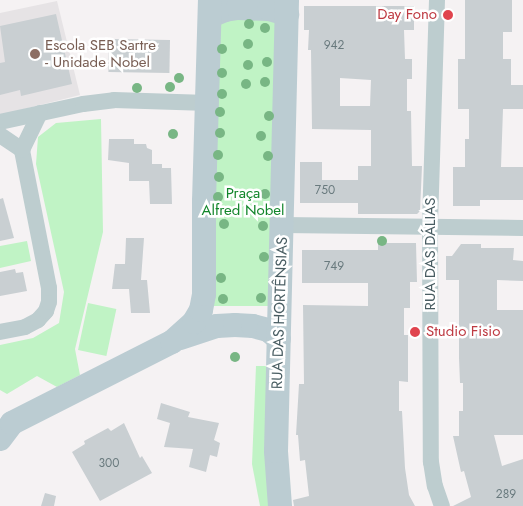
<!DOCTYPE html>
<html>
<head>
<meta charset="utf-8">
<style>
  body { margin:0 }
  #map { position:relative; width:523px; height:506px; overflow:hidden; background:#f5f2f3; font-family:Jost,sans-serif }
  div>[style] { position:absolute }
  .education>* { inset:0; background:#e6e3e5 }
  .green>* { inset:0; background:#c0f3c5; transform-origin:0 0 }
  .building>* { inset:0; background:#c9cfd2; transform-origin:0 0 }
  .street>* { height:16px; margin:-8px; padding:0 8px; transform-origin:8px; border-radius:8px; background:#bdcdcf }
  .secondary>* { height:24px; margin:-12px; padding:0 12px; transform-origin:12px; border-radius:12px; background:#bbccd2 }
  .trees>* { width:10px; height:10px; margin:-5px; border-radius:50%; background:#78b684 }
  .dots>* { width:14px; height:14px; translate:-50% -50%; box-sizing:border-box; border:2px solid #fff; border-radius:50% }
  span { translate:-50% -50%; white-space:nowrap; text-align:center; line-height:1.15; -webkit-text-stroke:5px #fff; paint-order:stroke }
  .number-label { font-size:12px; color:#697a7e }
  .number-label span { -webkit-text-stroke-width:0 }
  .health-label { font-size:15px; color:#be3a42 }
  .right { translate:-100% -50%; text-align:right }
  .left { translate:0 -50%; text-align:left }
  .education-label { font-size:15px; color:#785e54 }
  .park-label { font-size:15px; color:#11852a }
  .street-label { font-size:15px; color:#495d62 }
</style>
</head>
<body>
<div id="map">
  <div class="education">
    <i style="clip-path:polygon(57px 1px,80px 95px,0 115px,0 13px)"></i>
  </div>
  <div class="green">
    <i style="left:214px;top:0;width:66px;height:306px"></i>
    <i style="clip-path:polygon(101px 119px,103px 232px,75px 349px,80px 375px,57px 387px,37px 376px,7px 394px,0 390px,0 345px,33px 338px,59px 323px,64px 292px,36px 164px,38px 137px,56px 123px)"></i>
    <i style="clip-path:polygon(27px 241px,31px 261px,0 268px,0 246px)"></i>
    <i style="left:88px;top:303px;width:29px;height:48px;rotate:12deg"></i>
    <i style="clip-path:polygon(256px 366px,269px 366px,274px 506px,260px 506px,252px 464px)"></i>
  </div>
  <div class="building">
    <i style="clip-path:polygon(465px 0,512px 0,512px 32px,503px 32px,503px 59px,511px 59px,511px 85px,523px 85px,523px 109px,503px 109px,501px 167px,523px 167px,523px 200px,480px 200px,480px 206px,453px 206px,453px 167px,465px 167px,465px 139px,469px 139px,469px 109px,458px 109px,458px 59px,465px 59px)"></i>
    <i style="clip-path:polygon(evenodd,304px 6px,414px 6px,414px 30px,404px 30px,405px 59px,412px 59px,412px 79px,407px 79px,407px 111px,411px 111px,412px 166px,422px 166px,420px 211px,417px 214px,358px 214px,358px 203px,300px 203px,300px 162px,322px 162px,322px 180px,358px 180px,358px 166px,371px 166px,371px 130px,312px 129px,311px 50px,308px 50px,309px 30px,304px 30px,304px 6px,340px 78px,371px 80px,370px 106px,340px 106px,340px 78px)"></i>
    <i style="clip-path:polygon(56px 14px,72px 84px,21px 96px,20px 90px,0 95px,0 63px,5px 62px,0 26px)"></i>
    <i style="left:109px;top:39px;width:61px;height:33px;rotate:1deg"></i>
    <i style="clip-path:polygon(109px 139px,134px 139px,134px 144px,146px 144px,147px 148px,152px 150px,152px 164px,162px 164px,162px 168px,171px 168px,172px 204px,150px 204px,149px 181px,129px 181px,129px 163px,108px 160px)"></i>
    <i style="clip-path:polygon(3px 198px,14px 238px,0 241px,0 199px)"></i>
    <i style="clip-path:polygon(126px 238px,144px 238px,141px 280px,147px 280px,150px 313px,131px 313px,129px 289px,112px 289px,115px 264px,125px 264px)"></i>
    <i style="clip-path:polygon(378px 243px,416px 243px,417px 282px,410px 282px,410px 308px,404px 308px,404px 335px,408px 335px,408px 382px,399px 381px,399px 411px,402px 411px,405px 468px,409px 495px,415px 506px,294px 506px,293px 500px,309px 496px,305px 460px,300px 461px,298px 435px,296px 435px,299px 384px,304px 384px,303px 305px,368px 306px,368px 283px,302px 283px,302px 250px,378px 250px)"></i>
    <i style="clip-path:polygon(461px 244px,481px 244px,481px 248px,514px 248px,513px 260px,523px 261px,523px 281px,497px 280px,497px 310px,523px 310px,523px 435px,494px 435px,502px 466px,523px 459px,523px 506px,453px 506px,471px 497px,464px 471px,461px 472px,453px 436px,459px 436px,459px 411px,463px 411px,463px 383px,460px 383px,459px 358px,459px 280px,446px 280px,446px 256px,452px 256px)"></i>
    <i style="clip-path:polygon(15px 269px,16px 273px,23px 272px,27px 291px,0 296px,0 272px)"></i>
    <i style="clip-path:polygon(161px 403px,190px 412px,188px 417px,219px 423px,214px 440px,220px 443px,217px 457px,210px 455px,206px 472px,189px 467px,193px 449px,164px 447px,170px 423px,157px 419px)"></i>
    <i style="clip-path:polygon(124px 423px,140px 458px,142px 456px,152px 473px,100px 501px,72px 452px,85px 444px,84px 441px,108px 428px,111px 431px)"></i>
    <i style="clip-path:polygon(45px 493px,56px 496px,54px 506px,41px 506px)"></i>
  </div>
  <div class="street">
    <i style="left:437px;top:0;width:226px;rotate:91.8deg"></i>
    <i style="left:430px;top:226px;width:236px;rotate:89.8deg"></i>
    <i style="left:431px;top:462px;width:24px;rotate:81deg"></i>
    <i style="left:435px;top:486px;width:21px;rotate:71deg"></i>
    <i style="left:0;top:122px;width:85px;rotate:-12.2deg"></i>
    <i style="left:83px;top:104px;width:31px;rotate:-7deg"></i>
    <i style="left:114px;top:100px;width:94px;rotate:1.8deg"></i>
    <i style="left:0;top:135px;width:27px;rotate:34deg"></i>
    <i style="left:283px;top:225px;width:240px;rotate:0.7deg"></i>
    <i style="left:0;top:332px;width:25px;rotate:-11deg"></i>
    <i style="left:25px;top:327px;width:15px;rotate:-28deg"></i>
    <i style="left:38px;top:320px;width:12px;rotate:-48deg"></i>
    <i style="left:46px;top:311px;width:9px;rotate:-72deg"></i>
    <i style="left:49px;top:302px;width:14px;rotate:-90deg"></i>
    <i style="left:49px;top:288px;width:141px;rotate:-101.1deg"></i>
    <i style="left:22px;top:150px;width:41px;rotate:-64.1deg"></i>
  </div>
  <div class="secondary">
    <i style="left:210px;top:16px;width:16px;rotate:-22deg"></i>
    <i style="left:225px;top:10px;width:13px;rotate:-9deg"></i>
    <i style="left:238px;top:8px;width:31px;rotate:2deg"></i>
    <i style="left:269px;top:9px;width:19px;rotate:16deg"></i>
    <i style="left:180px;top:338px;width:39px;rotate:-18deg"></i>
    <i style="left:217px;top:326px;width:18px;rotate:-3deg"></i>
    <i style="left:235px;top:325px;width:18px;rotate:3deg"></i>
    <i style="left:253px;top:326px;width:16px;rotate:15deg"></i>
    <i style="left:268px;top:330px;width:14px;rotate:39deg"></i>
    <i style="left:0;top:439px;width:20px;rotate:-53deg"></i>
    <i style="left:12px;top:423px;width:179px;rotate:-26.9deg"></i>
    <i style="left:172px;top:342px;width:30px;rotate:-42deg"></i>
    <i style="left:194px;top:322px;width:14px;rotate:-60deg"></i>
    <i style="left:201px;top:310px;width:16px;rotate:-79deg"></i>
    <i style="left:204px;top:294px;width:93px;rotate:-90deg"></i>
    <i style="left:204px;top:201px;width:201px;rotate:-88.3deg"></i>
    <i style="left:280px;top:506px;width:55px;rotate:-94.2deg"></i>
    <i style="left:276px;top:451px;width:451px;rotate:-88.6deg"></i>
  </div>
  <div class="trees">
    <i style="left:249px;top:24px"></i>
    <i style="left:265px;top:28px"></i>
    <i style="left:248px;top:44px"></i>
    <i style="left:222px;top:49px"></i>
    <i style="left:267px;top:62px"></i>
    <i style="left:248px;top:65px"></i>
    <i style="left:222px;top:73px"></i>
    <i style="left:179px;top:78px"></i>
    <i style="left:265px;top:82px"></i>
    <i style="left:246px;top:84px"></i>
    <i style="left:170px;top:87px"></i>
    <i style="left:137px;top:88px"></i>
    <i style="left:222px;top:94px"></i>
    <i style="left:220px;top:112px"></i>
    <i style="left:269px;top:116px"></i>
    <i style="left:220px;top:133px"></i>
    <i style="left:173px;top:134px"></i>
    <i style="left:261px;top:136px"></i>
    <i style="left:218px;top:155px"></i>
    <i style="left:268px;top:156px"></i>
    <i style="left:219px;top:177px"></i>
    <i style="left:265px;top:194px"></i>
    <i style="left:218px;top:197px"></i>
    <i style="left:224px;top:224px"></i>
    <i style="left:263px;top:226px"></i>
    <i style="left:382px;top:241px"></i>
    <i style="left:264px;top:257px"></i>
    <i style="left:221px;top:278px"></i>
    <i style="left:261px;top:298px"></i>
    <i style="left:223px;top:299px"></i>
    <i style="left:235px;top:357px"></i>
  </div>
  <div class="dots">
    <i style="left:448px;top:15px;background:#e0444e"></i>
    <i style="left:35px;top:54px;background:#8d6e63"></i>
    <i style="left:415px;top:332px;background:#e0444e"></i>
  </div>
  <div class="number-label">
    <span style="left:334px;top:46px">942</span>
    <span style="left:325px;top:191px">750</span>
    <span style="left:334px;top:267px">749</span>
    <span style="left:109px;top:464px">300</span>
    <span style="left:506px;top:495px">289</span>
  </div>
  <div class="health-label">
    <span class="right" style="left:437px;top:15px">Day Fono</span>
    <span class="left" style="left:426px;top:332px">Studio Fisio</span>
  </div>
  <div class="education-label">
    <span class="left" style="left:45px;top:54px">Escola SEB Sartre<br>- Unidade Nobel</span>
  </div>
  <div class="park-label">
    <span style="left:243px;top:202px">Praça<br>Alfred Nobel</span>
  </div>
  <div class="street-label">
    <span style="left:431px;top:254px;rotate:-90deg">RUA DAS DÁLIAS</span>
    <span style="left:280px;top:313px;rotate:-88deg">RUA DAS HORTÊNSIAS</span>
  </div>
</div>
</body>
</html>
